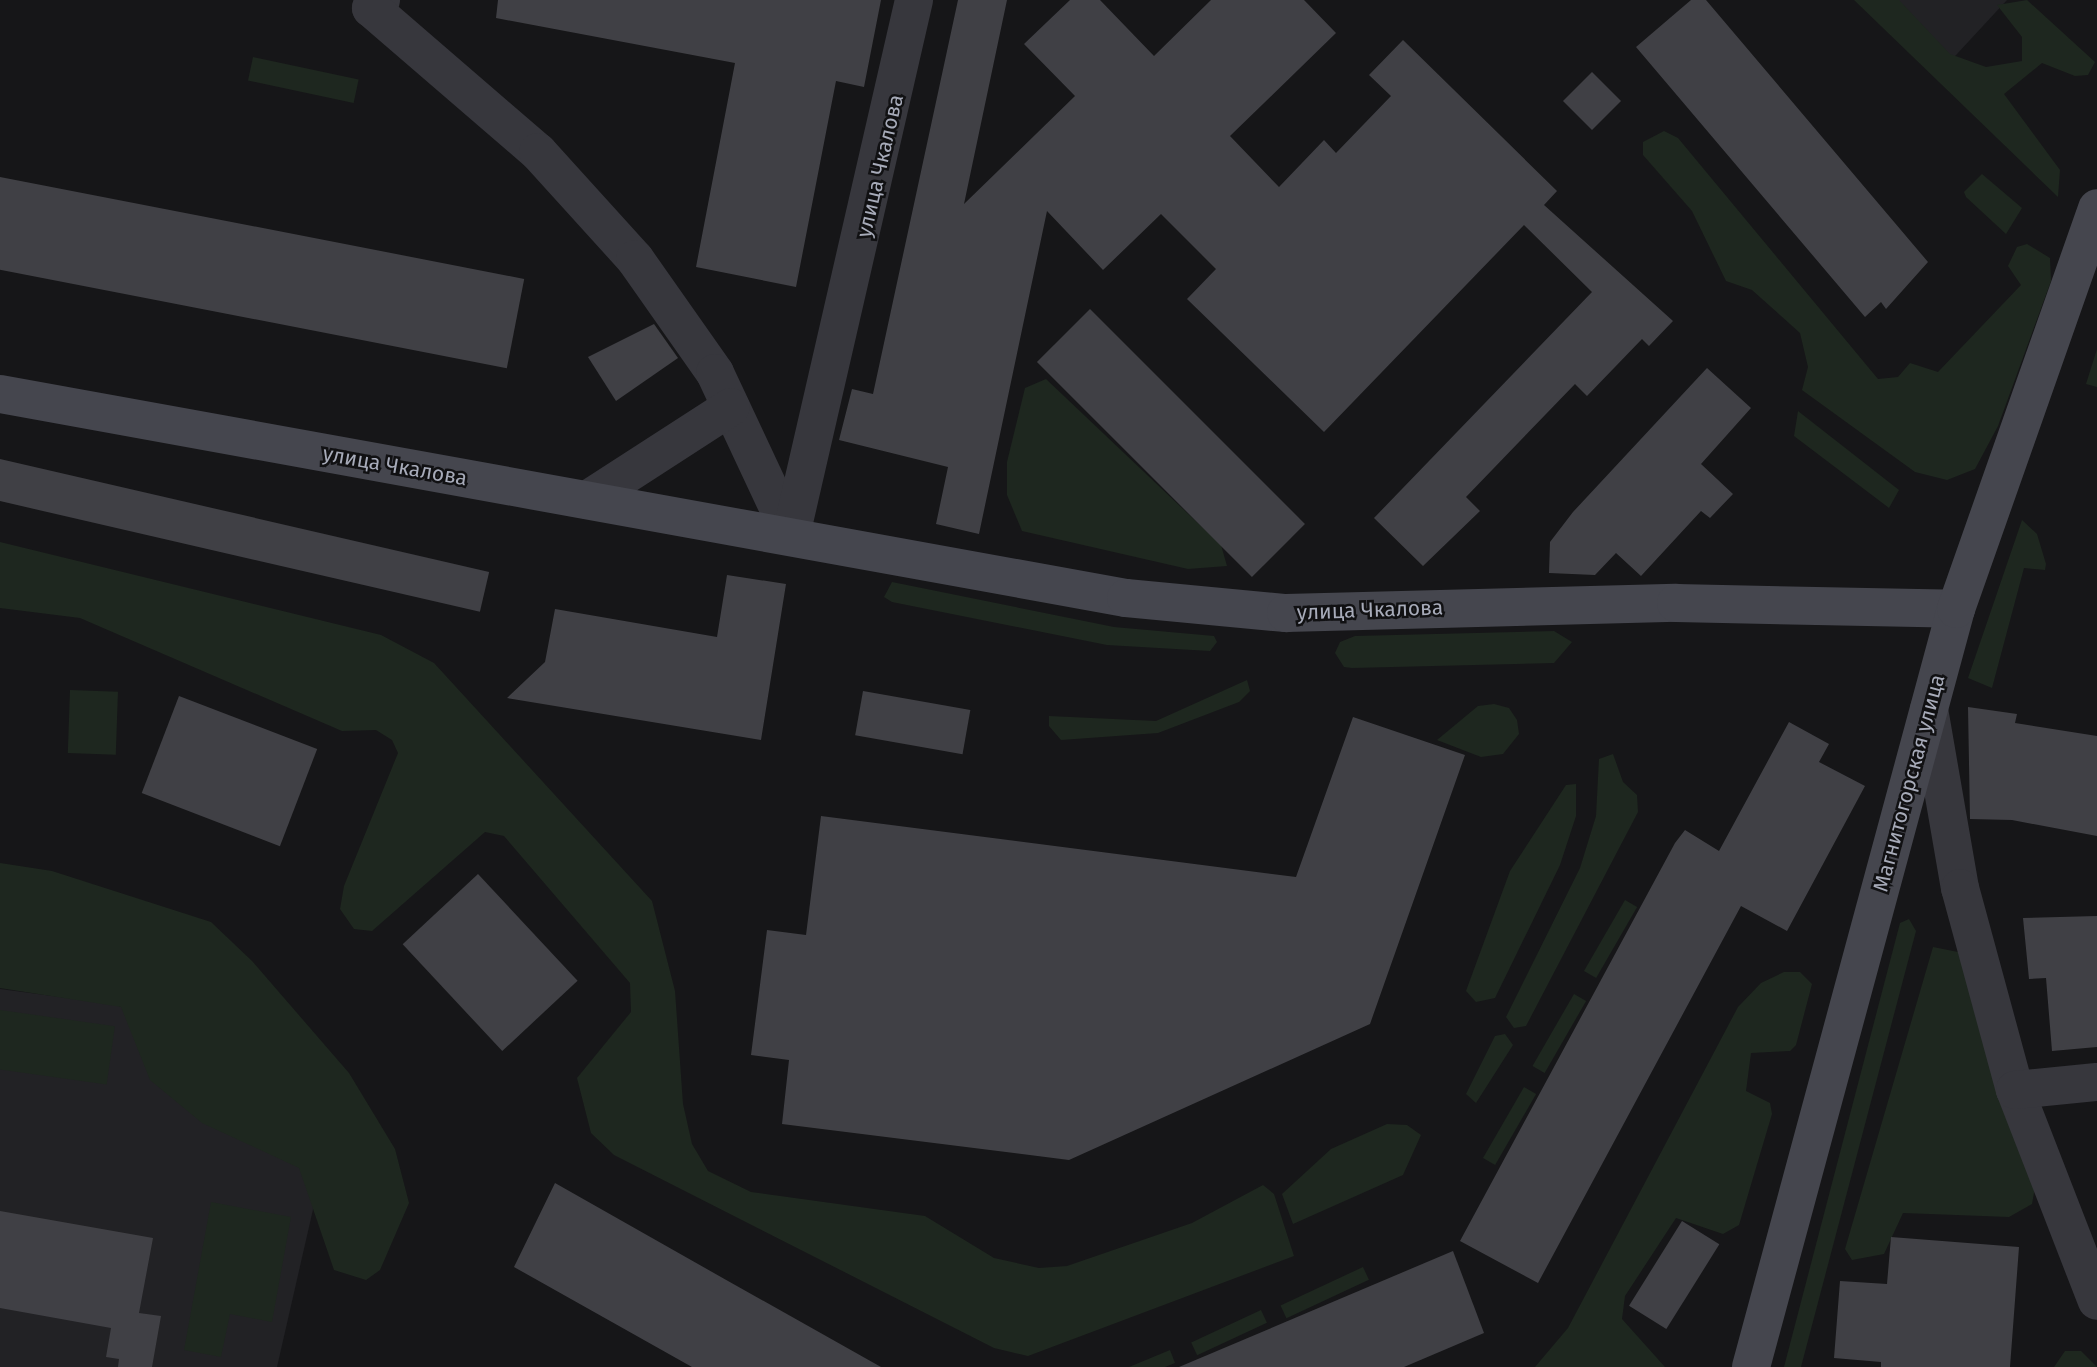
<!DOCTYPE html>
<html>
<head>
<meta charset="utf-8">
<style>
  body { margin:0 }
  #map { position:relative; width:2097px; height:1367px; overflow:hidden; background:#161618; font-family:"Fira Sans",sans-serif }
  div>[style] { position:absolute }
  .built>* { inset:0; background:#222225 }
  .green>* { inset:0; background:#1e271f; transform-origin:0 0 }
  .building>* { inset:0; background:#404045; transform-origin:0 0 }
  .street>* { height:38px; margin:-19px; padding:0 19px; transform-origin:19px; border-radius:19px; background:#37373d }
  .secondary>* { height:38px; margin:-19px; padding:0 19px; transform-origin:19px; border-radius:19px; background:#45464e }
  span { translate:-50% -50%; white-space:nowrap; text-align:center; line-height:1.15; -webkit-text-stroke:5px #111113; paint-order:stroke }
  .street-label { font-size:21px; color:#a7abb9 }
</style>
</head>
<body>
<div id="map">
  <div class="built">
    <i style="clip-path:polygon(1878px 0,2007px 0,1944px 68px)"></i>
    <i style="clip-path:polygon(0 989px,113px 1004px,282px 1064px,325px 1157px,277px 1367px,0 1367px)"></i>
  </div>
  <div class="green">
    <i style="clip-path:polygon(1854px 0,1899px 0,1950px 54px,1986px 67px,2022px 61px,2022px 37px,1997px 5px,2027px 0,2095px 62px,2088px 75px,2075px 76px,2042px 63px,2004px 94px,2060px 170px,2058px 197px)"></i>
    <i style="left:253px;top:57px;width:108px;height:24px;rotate:12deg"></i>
    <i style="clip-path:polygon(1664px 131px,1678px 138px,1878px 379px,1898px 377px,1910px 363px,1938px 372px,2021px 285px,2008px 266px,2017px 247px,2027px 244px,2050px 258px,2051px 281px,1998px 426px,1975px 469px,1947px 480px,1915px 472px,1802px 390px,1808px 367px,1800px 333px,1752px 290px,1726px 281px,1692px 211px,1643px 155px,1643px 142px)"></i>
    <i style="clip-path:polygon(1982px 174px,2022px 208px,2006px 234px,1966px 197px,1964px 192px)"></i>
    <i style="clip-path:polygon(2097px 349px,2097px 387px,2086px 384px)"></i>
    <i style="clip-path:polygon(1046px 379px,1221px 545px,1227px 566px,1188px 569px,1022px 531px,1007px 495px,1007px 462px,1025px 388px)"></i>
    <i style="clip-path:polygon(1798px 411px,1899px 490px,1889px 508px,1794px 436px)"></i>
    <i style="clip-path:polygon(2022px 520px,2037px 534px,2046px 564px,2045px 570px,2024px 568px,1992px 688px,1968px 678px)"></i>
    <i style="clip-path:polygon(0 542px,381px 635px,434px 663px,652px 901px,675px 991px,683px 1104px,692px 1144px,708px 1171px,751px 1192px,925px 1216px,994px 1258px,1039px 1268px,1067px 1266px,1192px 1223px,1263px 1185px,1274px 1194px,1294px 1256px,1028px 1356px,994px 1348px,614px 1155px,591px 1133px,577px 1078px,631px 1012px,630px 983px,504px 836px,485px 832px,372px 931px,354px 929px,340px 909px,344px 886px,398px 753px,392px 740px,376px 730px,342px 731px,80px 618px,0 608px)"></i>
    <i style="clip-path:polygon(892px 582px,1114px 627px,1214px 636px,1217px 642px,1210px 651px,1107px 645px,892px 602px,884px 597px)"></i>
    <i style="clip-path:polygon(1554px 631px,1572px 642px,1554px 663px,1352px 668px,1344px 667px,1335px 653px,1340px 642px,1355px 636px)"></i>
    <i style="clip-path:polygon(1247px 680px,1250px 691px,1239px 702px,1158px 733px,1061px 740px,1049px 726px,1049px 716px,1156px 721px)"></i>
    <i style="left:70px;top:690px;width:48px;height:63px;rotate:2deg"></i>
    <i style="clip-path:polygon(1494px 704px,1509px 708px,1517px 720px,1519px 734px,1503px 754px,1481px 757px,1437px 740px,1478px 706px)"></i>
    <i style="clip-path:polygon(1613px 754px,1623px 782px,1637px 795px,1638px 812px,1526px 1026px,1514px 1028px,1506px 1017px,1580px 868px,1596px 816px,1599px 759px)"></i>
    <i style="clip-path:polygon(1576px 784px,1576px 816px,1560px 865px,1495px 998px,1476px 1002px,1466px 991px,1510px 871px,1566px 785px)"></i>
    <i style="clip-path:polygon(0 863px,52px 871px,211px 922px,252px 961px,349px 1073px,395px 1149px,409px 1203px,380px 1270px,366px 1280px,334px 1270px,299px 1168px,202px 1123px,150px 1080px,121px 1007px,0 988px)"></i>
    <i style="left:1625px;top:900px;width:14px;height:82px;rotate:30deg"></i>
    <i style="clip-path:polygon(1909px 919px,1916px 931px,1801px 1367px,1784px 1367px,1900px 923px)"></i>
    <i style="clip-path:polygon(1933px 947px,1958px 952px,2035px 1187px,2032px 1204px,2009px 1217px,1903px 1213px,1884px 1254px,1852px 1260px,1845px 1249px)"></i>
    <i style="clip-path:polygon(1784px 972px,1800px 972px,1812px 984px,1796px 1045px,1790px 1051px,1751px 1053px,1746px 1091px,1770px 1103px,1772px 1114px,1739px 1225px,1723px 1234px,1676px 1218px,1625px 1296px,1622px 1319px,1665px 1367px,1535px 1367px,1568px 1328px,1738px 1007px,1761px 983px)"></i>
    <i style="left:1574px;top:994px;width:14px;height:83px;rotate:30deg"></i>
    <i style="left:0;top:1010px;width:116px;height:59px;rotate:8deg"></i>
    <i style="clip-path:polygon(1505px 1034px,1513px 1045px,1476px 1103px,1466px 1094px,1495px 1036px)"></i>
    <i style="left:1524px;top:1087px;width:14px;height:82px;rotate:30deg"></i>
    <i style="clip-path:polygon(1387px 1124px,1407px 1125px,1421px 1135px,1403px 1175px,1293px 1224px,1282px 1194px,1331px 1149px)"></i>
    <i style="clip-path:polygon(211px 1202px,291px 1217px,272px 1322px,230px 1314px,221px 1357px,184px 1350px)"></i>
    <i style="left:1363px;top:1267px;width:14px;height:91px;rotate:65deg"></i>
    <i style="left:1261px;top:1310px;width:14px;height:77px;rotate:65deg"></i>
    <i style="clip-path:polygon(1170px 1350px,1175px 1363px,1165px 1367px,1129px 1367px)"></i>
    <i style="clip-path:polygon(2065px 1351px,2081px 1351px,2097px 1367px,2054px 1367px)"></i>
  </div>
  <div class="building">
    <i style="clip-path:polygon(498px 0,881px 0,864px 87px,836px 81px,796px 287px,696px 267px,735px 63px,496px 18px)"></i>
    <i style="clip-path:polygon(958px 0,1007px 0,964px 204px,1075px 96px,1024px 44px,1070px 0,1100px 0,1154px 56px,1211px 0,1304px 0,1336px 33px,1230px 136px,1279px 187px,1324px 140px,1336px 153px,1391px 96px,1369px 75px,1403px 40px,1557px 191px,1544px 205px,1673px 321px,1649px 346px,1642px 339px,1587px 396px,1575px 384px,1466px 497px,1480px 511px,1423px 566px,1374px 518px,1592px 292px,1524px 225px,1324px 432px,1187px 299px,1216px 269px,1161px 214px,1103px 270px,1047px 211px,979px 534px,936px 524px,948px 467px,839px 440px,852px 389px,873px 394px)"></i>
    <i style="clip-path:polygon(1691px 0,1706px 0,1928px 262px,1886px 309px,1881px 302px,1865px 317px,1636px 47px)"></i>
    <i style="left:1592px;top:72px;width:41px;height:41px;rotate:45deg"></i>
    <i style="left:0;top:177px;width:534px;height:91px;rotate:11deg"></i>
    <i style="left:1090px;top:309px;width:304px;height:75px;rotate:45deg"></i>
    <i style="clip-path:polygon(654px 324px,678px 358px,616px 401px,588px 357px)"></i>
    <i style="clip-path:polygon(1707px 368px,1751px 408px,1701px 464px,1733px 494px,1710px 518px,1701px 511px,1641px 576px,1616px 553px,1595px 575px,1549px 573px,1550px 542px,1573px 512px)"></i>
    <i style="left:0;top:459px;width:502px;height:41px;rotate:13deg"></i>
    <i style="clip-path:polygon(727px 575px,786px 584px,761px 740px,507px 698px,545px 662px,555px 609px,717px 637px)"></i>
    <i style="left:863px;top:691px;width:109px;height:45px;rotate:10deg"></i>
    <i style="left:179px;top:696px;width:148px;height:104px;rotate:21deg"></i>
    <i style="clip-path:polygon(1968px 707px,2017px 714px,2015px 723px,2097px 736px,2097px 836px,2012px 820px,1970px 819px)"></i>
    <i style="clip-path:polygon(1353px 717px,1465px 755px,1370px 1024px,1069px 1160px,782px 1124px,789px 1060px,751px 1055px,767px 930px,806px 935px,821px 816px,1296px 877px)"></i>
    <i style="clip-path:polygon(1789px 722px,1829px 744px,1819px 762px,1865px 786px,1787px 931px,1741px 906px,1538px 1283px,1460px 1241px,1675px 843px,1685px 830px,1719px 851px)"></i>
    <i style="left:478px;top:874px;width:146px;height:103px;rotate:47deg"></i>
    <i style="clip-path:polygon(2097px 916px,2097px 1047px,2052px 1051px,2046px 978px,2029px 979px,2023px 918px)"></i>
    <i style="clip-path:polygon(555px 1183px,728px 1281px,881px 1367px,692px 1367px,514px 1267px)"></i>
    <i style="clip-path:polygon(0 1211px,153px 1238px,139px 1313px,161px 1316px,152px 1367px,118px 1367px,119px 1359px,106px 1357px,111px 1328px,0 1308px)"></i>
    <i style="left:1682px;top:1221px;width:44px;height:100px;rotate:32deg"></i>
    <i style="clip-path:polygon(1891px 1237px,2019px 1247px,2010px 1367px,1881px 1367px,1881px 1362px,1834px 1358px,1840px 1281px,1887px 1284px)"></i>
    <i style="clip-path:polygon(1453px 1251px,1484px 1333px,1404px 1367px,1179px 1367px)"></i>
  </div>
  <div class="street">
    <i style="left:381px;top:0;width:13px;rotate:141deg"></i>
    <i style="left:371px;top:8px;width:221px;rotate:40.8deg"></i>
    <i style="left:538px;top:152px;width:144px;rotate:47.8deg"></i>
    <i style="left:635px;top:259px;width:139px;rotate:54.9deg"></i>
    <i style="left:715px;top:373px;width:179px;rotate:64.9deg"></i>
    <i style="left:587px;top:500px;width:171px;rotate:-32.9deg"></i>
    <i style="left:791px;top:535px;width:549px;rotate:-77.05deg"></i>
    <i style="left:1929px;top:709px;width:182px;rotate:80.2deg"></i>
    <i style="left:1960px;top:888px;width:209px;rotate:74.8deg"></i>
    <i style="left:2015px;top:1090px;width:226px;rotate:68.8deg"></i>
    <i style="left:2015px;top:1090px;width:82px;rotate:-5.6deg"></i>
  </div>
  <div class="secondary">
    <i style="left:0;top:394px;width:1144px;rotate:10.27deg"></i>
    <i style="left:1126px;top:598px;width:161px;rotate:5.4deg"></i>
    <i style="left:1286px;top:613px;width:390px;rotate:-1.5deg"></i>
    <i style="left:1676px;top:603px;width:280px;rotate:1.2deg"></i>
    <i style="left:1751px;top:1367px;width:785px;rotate:-74.87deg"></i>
    <i style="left:1956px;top:609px;width:425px;rotate:-70.6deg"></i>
  </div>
  <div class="street-label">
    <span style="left:880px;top:166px;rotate:-77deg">улица Чкалова</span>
    <span style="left:395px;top:466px;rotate:10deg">улица Чкалова</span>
    <span style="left:1370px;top:610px;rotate:-2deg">улица Чкалова</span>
    <span style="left:1909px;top:783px;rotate:-75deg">Магнитогорская улица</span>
  </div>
</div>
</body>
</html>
